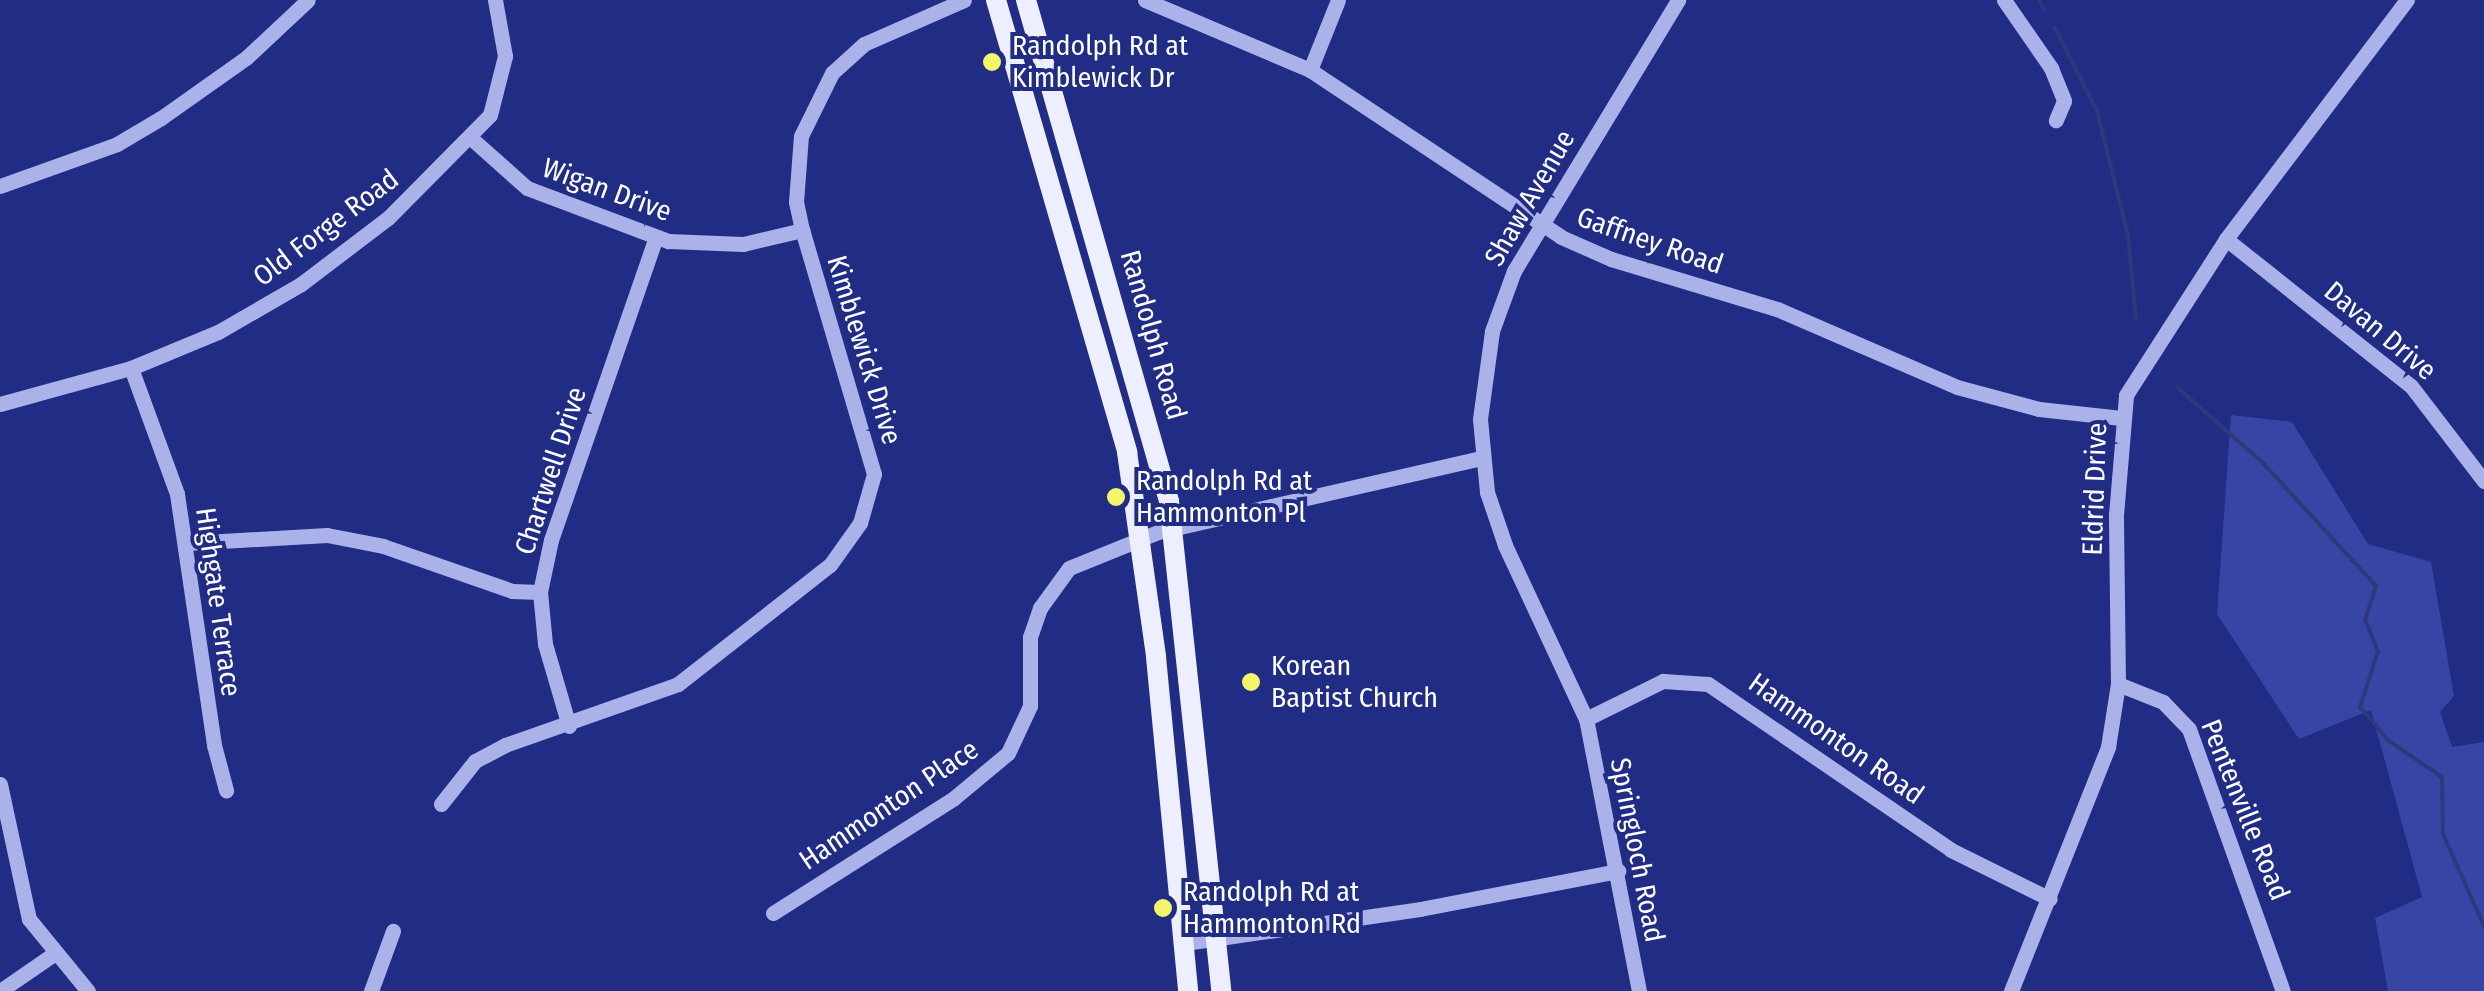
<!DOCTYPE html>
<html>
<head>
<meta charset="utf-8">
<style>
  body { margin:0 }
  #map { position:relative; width:2484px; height:991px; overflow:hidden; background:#212d85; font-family:"Fira Sans Condensed",sans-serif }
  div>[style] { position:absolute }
  .green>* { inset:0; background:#3746a5 }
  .stream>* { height:4px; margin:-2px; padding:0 2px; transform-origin:2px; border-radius:2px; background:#2f387b }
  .minor>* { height:15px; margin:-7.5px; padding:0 7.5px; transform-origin:7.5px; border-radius:7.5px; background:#aab2e9 }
  .major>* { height:20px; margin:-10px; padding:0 10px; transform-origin:10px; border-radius:10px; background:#edeefe }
  .dots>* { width:28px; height:28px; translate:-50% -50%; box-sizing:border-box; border:5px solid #212d85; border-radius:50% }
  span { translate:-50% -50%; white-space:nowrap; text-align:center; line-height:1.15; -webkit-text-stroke:8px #212d85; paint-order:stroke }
  .poi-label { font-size:28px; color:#fff }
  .left { translate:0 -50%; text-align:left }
  .street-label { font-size:28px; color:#fff }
</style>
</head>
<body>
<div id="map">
  <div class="green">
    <i style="clip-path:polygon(2231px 415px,2292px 422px,2368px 544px,2431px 562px,2454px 696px,2440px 712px,2452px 747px,2484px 742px,2484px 991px,2388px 991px,2375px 918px,2422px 897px,2371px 710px,2299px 739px,2217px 614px)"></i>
  </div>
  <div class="stream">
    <i style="left:2039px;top:0;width:11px;rotate:63deg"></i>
    <i style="left:2055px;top:28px;width:93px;rotate:63.2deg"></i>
    <i style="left:2097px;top:111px;width:128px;rotate:76deg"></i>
    <i style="left:2128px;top:235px;width:83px;rotate:84.5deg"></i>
    <i style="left:2178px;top:388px;width:113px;rotate:41.4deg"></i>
    <i style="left:2263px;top:463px;width:167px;rotate:47.4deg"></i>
    <i style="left:2376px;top:586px;width:35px;rotate:108deg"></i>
    <i style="left:2365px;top:619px;width:35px;rotate:68deg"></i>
    <i style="left:2378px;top:651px;width:59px;rotate:107.8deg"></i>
    <i style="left:2360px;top:707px;width:45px;rotate:49.5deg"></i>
    <i style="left:2389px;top:741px;width:64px;rotate:34.2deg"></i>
    <i style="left:2442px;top:777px;width:57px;rotate:89deg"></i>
    <i style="left:2443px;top:834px;width:101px;rotate:66deg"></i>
  </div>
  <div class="minor">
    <i style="left:1145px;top:0;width:179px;rotate:23deg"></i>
    <i style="left:1310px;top:70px;width:301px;rotate:33.6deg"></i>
    <i style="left:1561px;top:237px;width:55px;rotate:23.7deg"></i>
    <i style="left:1611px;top:259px;width:173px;rotate:16.8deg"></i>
    <i style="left:1777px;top:309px;width:196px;rotate:23.4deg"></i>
    <i style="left:1957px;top:387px;width:85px;rotate:15deg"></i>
    <i style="left:2039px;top:409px;width:83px;rotate:6.2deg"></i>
    <i style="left:2004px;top:0;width:83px;rotate:55.3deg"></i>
    <i style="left:2051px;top:68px;width:35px;rotate:68deg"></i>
    <i style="left:2064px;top:101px;width:21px;rotate:113deg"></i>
    <i style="left:1310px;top:70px;width:75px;rotate:-68.2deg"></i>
    <i style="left:472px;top:139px;width:74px;rotate:41.7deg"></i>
    <i style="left:527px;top:188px;width:151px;rotate:20.6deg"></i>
    <i style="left:668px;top:241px;width:75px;rotate:2.3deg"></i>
    <i style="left:743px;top:244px;width:61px;rotate:-13.3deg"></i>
    <i style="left:0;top:186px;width:124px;rotate:-19.7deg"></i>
    <i style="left:117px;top:144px;width:51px;rotate:-30.6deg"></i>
    <i style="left:161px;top:118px;width:105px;rotate:-35.3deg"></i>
    <i style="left:247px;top:57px;width:83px;rotate:-43.1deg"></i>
    <i style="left:2226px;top:239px;width:236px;rotate:38.5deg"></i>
    <i style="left:2411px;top:386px;width:120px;rotate:52.5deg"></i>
    <i style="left:131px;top:368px;width:134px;rotate:69.9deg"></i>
    <i style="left:177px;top:494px;width:254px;rotate:81.6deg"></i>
    <i style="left:214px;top:745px;width:47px;rotate:75.1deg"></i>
    <i style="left:0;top:404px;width:136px;rotate:-15.4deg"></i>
    <i style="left:131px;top:368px;width:94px;rotate:-22.5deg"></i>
    <i style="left:218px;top:332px;width:96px;rotate:-30deg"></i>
    <i style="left:301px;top:284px;width:109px;rotate:-37.2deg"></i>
    <i style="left:388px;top:218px;width:145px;rotate:-45.3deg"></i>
    <i style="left:490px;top:115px;width:61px;rotate:-75.7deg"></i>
    <i style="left:505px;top:56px;width:57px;rotate:-100.1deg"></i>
    <i style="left:188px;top:543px;width:139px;rotate:-3.3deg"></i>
    <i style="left:327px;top:535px;width:57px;rotate:11.1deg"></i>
    <i style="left:383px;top:546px;width:137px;rotate:19.2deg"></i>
    <i style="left:512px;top:591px;width:28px;rotate:2deg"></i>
    <i style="left:2118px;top:684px;width:48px;rotate:21.8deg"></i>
    <i style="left:2163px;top:702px;width:37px;rotate:46deg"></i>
    <i style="left:2189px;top:729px;width:278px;rotate:70.3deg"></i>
    <i style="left:1586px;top:719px;width:86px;rotate:-26.3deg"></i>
    <i style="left:1663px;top:681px;width:45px;rotate:3.8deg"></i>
    <i style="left:1708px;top:684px;width:294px;rotate:34.3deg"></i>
    <i style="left:1951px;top:850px;width:110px;rotate:26.3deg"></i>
    <i style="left:569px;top:726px;width:85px;rotate:-106.3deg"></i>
    <i style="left:545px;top:644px;width:52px;rotate:-95.5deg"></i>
    <i style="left:540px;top:592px;width:53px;rotate:-78.1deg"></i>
    <i style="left:551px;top:540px;width:321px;rotate:-70.9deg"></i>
    <i style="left:0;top:784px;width:138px;rotate:77.9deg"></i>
    <i style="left:29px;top:919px;width:93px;rotate:50.7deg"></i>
    <i style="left:441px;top:804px;width:55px;rotate:-51.7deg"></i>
    <i style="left:475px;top:761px;width:34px;rotate:-28deg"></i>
    <i style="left:505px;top:745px;width:183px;rotate:-19.4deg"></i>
    <i style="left:678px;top:684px;width:193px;rotate:-38.1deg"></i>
    <i style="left:830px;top:565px;width:52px;rotate:-54.5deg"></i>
    <i style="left:860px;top:523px;width:51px;rotate:-74.1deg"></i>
    <i style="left:874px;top:474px;width:254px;rotate:-106.4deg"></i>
    <i style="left:802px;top:230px;width:29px;rotate:-102deg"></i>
    <i style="left:796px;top:202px;width:66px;rotate:-85.7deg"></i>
    <i style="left:801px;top:136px;width:70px;rotate:-63.8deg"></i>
    <i style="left:832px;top:73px;width:43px;rotate:-42.2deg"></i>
    <i style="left:864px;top:44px;width:109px;rotate:-23.7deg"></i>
    <i style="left:773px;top:913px;width:214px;rotate:-32.4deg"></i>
    <i style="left:954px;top:798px;width:70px;rotate:-39.8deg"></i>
    <i style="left:1008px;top:753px;width:52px;rotate:-64.9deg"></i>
    <i style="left:1030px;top:706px;width:69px;rotate:-90deg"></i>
    <i style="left:1030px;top:637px;width:31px;rotate:-71deg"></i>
    <i style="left:1040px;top:608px;width:49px;rotate:-54.1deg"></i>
    <i style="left:1069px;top:568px;width:96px;rotate:-22deg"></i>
    <i style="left:1158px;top:532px;width:331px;rotate:-12.9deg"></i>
    <i style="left:1185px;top:943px;width:237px;rotate:-8.2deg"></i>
    <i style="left:1420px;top:909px;width:202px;rotate:-10.9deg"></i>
    <i style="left:0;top:991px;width:67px;rotate:-34.6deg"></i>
    <i style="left:371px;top:991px;width:64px;rotate:-69.9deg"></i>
    <i style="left:1639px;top:991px;width:277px;rotate:-101deg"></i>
    <i style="left:1586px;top:719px;width:192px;rotate:-115deg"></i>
    <i style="left:1505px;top:545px;width:56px;rotate:-108.8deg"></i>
    <i style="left:1487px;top:492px;width:73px;rotate:-95.5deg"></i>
    <i style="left:1480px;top:419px;width:89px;rotate:-82.2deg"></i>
    <i style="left:1492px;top:331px;width:64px;rotate:-69.9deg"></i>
    <i style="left:1514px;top:271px;width:317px;rotate:-58.8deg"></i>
    <i style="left:2011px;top:991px;width:263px;rotate:-68.3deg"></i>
    <i style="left:2108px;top:747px;width:64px;rotate:-81deg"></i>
    <i style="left:2118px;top:684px;width:169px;rotate:-90.7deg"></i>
    <i style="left:2116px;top:515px;width:120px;rotate:-85.2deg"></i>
    <i style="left:2126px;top:395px;width:185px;rotate:-57.3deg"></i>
    <i style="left:2226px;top:239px;width:300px;rotate:-52.9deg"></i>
  </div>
  <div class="major">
    <i style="left:996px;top:0;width:471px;rotate:73.8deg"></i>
    <i style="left:1127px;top:452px;width:207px;rotate:81.9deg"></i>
    <i style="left:1156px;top:657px;width:336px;rotate:84.5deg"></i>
    <i style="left:1026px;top:0;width:521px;rotate:74.07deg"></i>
    <i style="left:1169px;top:501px;width:493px;rotate:83.9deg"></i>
  </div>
  <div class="dots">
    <i style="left:992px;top:62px;background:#f3f66b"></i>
    <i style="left:1116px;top:497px;background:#f3f66b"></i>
    <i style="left:1251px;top:682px;background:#f3f66b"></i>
    <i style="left:1163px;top:908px;background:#f3f66b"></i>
  </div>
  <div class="poi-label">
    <span class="left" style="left:1012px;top:62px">Randolph Rd at<br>Kimblewick Dr</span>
    <span class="left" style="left:1136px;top:497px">Randolph Rd at<br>Hammonton Pl</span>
    <span class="left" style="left:1271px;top:682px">Korean<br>Baptist Church</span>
    <span class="left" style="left:1183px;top:908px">Randolph Rd at<br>Hammonton Rd</span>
  </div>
  <div class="street-label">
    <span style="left:607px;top:190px;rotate:20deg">Wigan Drive</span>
    <span style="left:1530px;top:198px;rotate:-60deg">Shaw Avenue</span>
    <span style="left:326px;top:228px;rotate:-37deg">Old Forge Road</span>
    <span style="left:1650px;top:241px;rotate:19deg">Gaffney Road</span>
    <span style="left:2380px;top:331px;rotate:40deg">Davan Drive</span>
    <span style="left:1153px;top:335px;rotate:74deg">Randolph Road</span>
    <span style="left:864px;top:350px;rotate:73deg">Kimblewick Drive</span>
    <span style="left:551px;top:471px;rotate:-72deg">Chartwell Drive</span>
    <span style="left:2095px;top:489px;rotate:-88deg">Eldrid Drive</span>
    <span style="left:218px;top:602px;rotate:82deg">Highgate Terrace</span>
    <span style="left:1836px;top:739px;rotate:35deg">Hammonton Road</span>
    <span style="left:889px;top:805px;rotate:-34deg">Hammonton Place</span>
    <span style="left:2245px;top:810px;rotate:68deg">Pentenville Road</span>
    <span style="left:1637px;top:850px;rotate:79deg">Springloch Road</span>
  </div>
</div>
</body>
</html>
